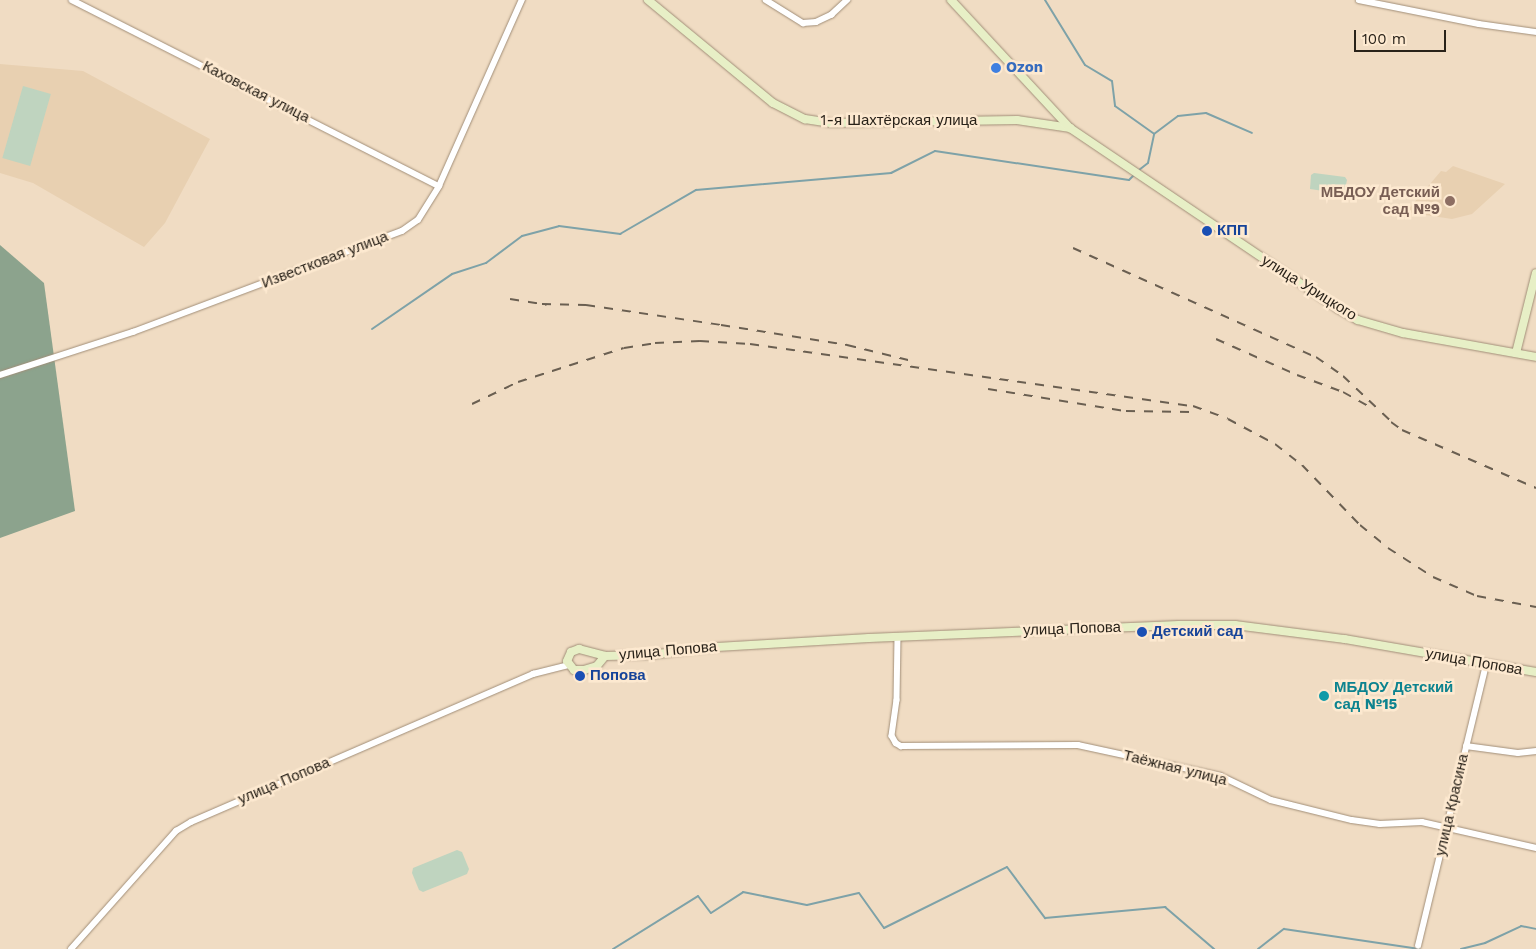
<!DOCTYPE html>
<html>
<head>
<meta charset="utf-8">
<style>
  body { margin:0 }
  #map { position:relative; width:1536px; height:949px; overflow:hidden; background:#f0dcc3; font-family:"Work Sans",sans-serif }
  div>[style] { position:absolute }
  .built>* { inset:0; background:#e8d0b1 }
  .green>* { inset:0; background:#bfd4bf; transform-origin:0 0 }
  .forest>* { inset:0; background:#8ca38d }
  .stream>* { height:2px; margin:-1px; padding:0 1px; transform-origin:1px; border-radius:1px; background:#7ea2a8 }
  .roads { filter:drop-shadow(0 0 1px #a18e78) drop-shadow(0 0 1px #a18e78) }
  .street>* { height:5.5px; margin:-2.75px; padding:0 2.75px; transform-origin:2.75px; border-radius:2.75px; background:#fff }
  .secondary>* { height:8px; margin:-4px; padding:0 4px; transform-origin:4px; border-radius:4px; background:#e7efc6 }
  .rail>* { height:2px; margin-top:-1px; transform-origin:0; background:repeating-linear-gradient(90deg,#6a5f51 0 9px,transparent 0 18px) }
  .dots>* { width:14px; height:14px; translate:-50% -50%; box-sizing:border-box; border:2px solid #fde9d0; border-radius:50% }
  span { translate:-50% -50%; white-space:nowrap; text-align:center; line-height:1.15; -webkit-text-stroke:5px #fde9d0; paint-order:stroke }
  .shop-label { font-size:15px; color:#366cbe; font-weight:700 }
  .left { translate:0 -50%; text-align:left }
  .street-label { font-size:15px; color:#292219 }
  .education-label { font-size:15px; color:#785e54; font-weight:700 }
  .right { translate:-100% -50%; text-align:right }
  .transit-label { font-size:15px; color:#164399; font-weight:700 }
  .culture-label { font-size:15px; color:#0d838f; font-weight:700 }
  .scale { position:absolute; left:1354px; top:30px; width:92px; height:22px; box-sizing:border-box; border:2px solid #292219; border-top:0; padding-left:6px; font-size:15px; line-height:18px; white-space:nowrap; color:#292219; -webkit-text-stroke:4px #fde9d0; paint-order:stroke }
</style>
</head>
<body>
<div id="map">
  <div class="built">
    <i style="clip-path:polygon(0 64px,83px 71px,210px 139px,165px 223px,144px 247px,33px 183px,0 173px)"></i>
    <i style="clip-path:polygon(1453px 166px,1505px 184px,1472px 214px,1452px 219px,1406px 212px,1441px 171px,1446px 172px)"></i>
  </div>
  <div class="green">
    <i style="left:23px;top:86px;width:29px;height:75px;rotate:16deg"></i>
    <i style="clip-path:polygon(1314px 173px,1345px 177px,1347px 180px,1344px 194px,1310px 189px,1311px 175px)"></i>
    <i style="clip-path:polygon(457px 850px,462px 852px,469px 869px,467px 874px,423px 892px,419px 890px,412px 873px,413px 868px)"></i>
  </div>
  <div class="forest">
    <i style="clip-path:polygon(0 245px,44px 283px,75px 511px,0 538px)"></i>
  </div>
  <div class="stream">
    <i style="left:1045px;top:0;width:76px;rotate:58.4deg"></i>
    <i style="left:1085px;top:65px;width:31px;rotate:31deg"></i>
    <i style="left:1112px;top:81px;width:25px;rotate:83deg"></i>
    <i style="left:1115px;top:106px;width:47px;rotate:35.4deg"></i>
    <i style="left:1139px;top:170px;width:11px;rotate:-38deg"></i>
    <i style="left:1148px;top:163px;width:30px;rotate:-78deg"></i>
    <i style="left:1154px;top:134px;width:30px;rotate:-37deg"></i>
    <i style="left:1178px;top:116px;width:28px;rotate:-6deg"></i>
    <i style="left:1206px;top:113px;width:50px;rotate:23.5deg"></i>
    <i style="left:372px;top:329px;width:97px;rotate:-34.5deg"></i>
    <i style="left:452px;top:274px;width:36px;rotate:-18deg"></i>
    <i style="left:486px;top:263px;width:45px;rotate:-36.9deg"></i>
    <i style="left:522px;top:236px;width:38px;rotate:-15deg"></i>
    <i style="left:559px;top:226px;width:62px;rotate:7.5deg"></i>
    <i style="left:620px;top:234px;width:88px;rotate:-30.1deg"></i>
    <i style="left:696px;top:190px;width:196px;rotate:-5deg"></i>
    <i style="left:891px;top:173px;width:49px;rotate:-26.6deg"></i>
    <i style="left:935px;top:151px;width:196px;rotate:8.5deg"></i>
    <i style="left:1129px;top:180px;width:7px;rotate:-45deg"></i>
    <i style="left:613px;top:949px;width:100px;rotate:-31.9deg"></i>
    <i style="left:698px;top:896px;width:21px;rotate:53deg"></i>
    <i style="left:711px;top:913px;width:38px;rotate:-33deg"></i>
    <i style="left:743px;top:892px;width:65px;rotate:11.5deg"></i>
    <i style="left:807px;top:905px;width:53px;rotate:-13deg"></i>
    <i style="left:859px;top:893px;width:43px;rotate:54.5deg"></i>
    <i style="left:884px;top:928px;width:137px;rotate:-26.4deg"></i>
    <i style="left:1007px;top:867px;width:64px;rotate:53.3deg"></i>
    <i style="left:1045px;top:918px;width:121px;rotate:-5.2deg"></i>
    <i style="left:1165px;top:907px;width:65px;rotate:40.6deg"></i>
    <i style="left:1258px;top:949px;width:33px;rotate:-38deg"></i>
    <i style="left:1284px;top:929px;width:137px;rotate:8.4deg"></i>
    <i style="left:1461px;top:949px;width:25px;rotate:-14deg"></i>
    <i style="left:1485px;top:943px;width:40px;rotate:-25deg"></i>
    <i style="left:1521px;top:926px;width:15px;rotate:11deg"></i>
  </div>
  <div class="roads">
    <div class="street">
      <i style="left:72px;top:0;width:411px;rotate:26.9deg"></i>
      <i style="left:766px;top:0;width:44px;rotate:31.9deg"></i>
      <i style="left:803px;top:23px;width:13px;rotate:-4deg"></i>
      <i style="left:816px;top:22px;width:17px;rotate:-25deg"></i>
      <i style="left:831px;top:15px;width:22px;rotate:-43deg"></i>
      <i style="left:1359px;top:0;width:122px;rotate:11.3deg"></i>
      <i style="left:1479px;top:24px;width:58px;rotate:8deg"></i>
      <i style="left:0;top:375px;width:140px;rotate:-17.9deg"></i>
      <i style="left:133px;top:332px;width:287px;rotate:-20.6deg"></i>
      <i style="left:402px;top:231px;width:19px;rotate:-35deg"></i>
      <i style="left:418px;top:220px;width:40px;rotate:-58deg"></i>
      <i style="left:439px;top:186px;width:204px;rotate:-66deg"></i>
      <i style="left:898px;top:637px;width:63px;rotate:90.9deg"></i>
      <i style="left:897px;top:700px;width:36px;rotate:98deg"></i>
      <i style="left:892px;top:736px;width:8px;rotate:60deg"></i>
      <i style="left:896px;top:743px;width:6px;rotate:31deg"></i>
      <i style="left:901px;top:746px;width:177px;rotate:-0.3deg"></i>
      <i style="left:1078px;top:745px;width:146px;rotate:12.2deg"></i>
      <i style="left:1221px;top:776px;width:55px;rotate:25.6deg"></i>
      <i style="left:1271px;top:800px;width:83px;rotate:13.9deg"></i>
      <i style="left:1352px;top:820px;width:28px;rotate:8deg"></i>
      <i style="left:1380px;top:824px;width:42px;rotate:-2.7deg"></i>
      <i style="left:1422px;top:822px;width:117px;rotate:12.8deg"></i>
      <i style="left:1466px;top:746px;width:52px;rotate:7.7deg"></i>
      <i style="left:1518px;top:753px;width:18px;rotate:-6deg"></i>
      <i style="left:1418px;top:946px;width:290px;rotate:-76.4deg"></i>
      <i style="left:71px;top:949px;width:158px;rotate:-48.3deg"></i>
      <i style="left:176px;top:831px;width:17px;rotate:-31deg"></i>
      <i style="left:191px;top:822px;width:373px;rotate:-23.4deg"></i>
      <i style="left:533px;top:674px;width:36px;rotate:-14deg"></i>
    </div>
    <div class="secondary">
      <i style="left:648px;top:0;width:162px;rotate:39.5deg"></i>
      <i style="left:773px;top:103px;width:36px;rotate:27deg"></i>
      <i style="left:805px;top:119px;width:26px;rotate:9deg"></i>
      <i style="left:831px;top:123px;width:186px;rotate:-0.9deg"></i>
      <i style="left:1017px;top:120px;width:54px;rotate:8.6deg"></i>
      <i style="left:951px;top:0;width:175px;rotate:47.1deg"></i>
      <i style="left:1070px;top:128px;width:323px;rotate:34deg"></i>
      <i style="left:1338px;top:309px;width:23px;rotate:29deg"></i>
      <i style="left:1358px;top:320px;width:47px;rotate:16.1deg"></i>
      <i style="left:1403px;top:333px;width:135px;rotate:10.2deg"></i>
      <i style="left:1516px;top:353px;width:82px;rotate:-76deg"></i>
      <i style="left:605px;top:656px;width:13px;rotate:129deg"></i>
      <i style="left:597px;top:666px;width:14px;rotate:163deg"></i>
      <i style="left:584px;top:670px;width:10px;rotate:180deg"></i>
      <i style="left:574px;top:670px;width:11px;rotate:-128deg"></i>
      <i style="left:567px;top:661px;width:10px;rotate:-66deg"></i>
      <i style="left:571px;top:652px;width:9px;rotate:-21deg"></i>
      <i style="left:579px;top:649px;width:27px;rotate:15deg"></i>
      <i style="left:605px;top:656px;width:44px;rotate:-1.3deg"></i>
      <i style="left:649px;top:655px;width:68px;rotate:-6.7deg"></i>
      <i style="left:717px;top:647px;width:152px;rotate:-3.4deg"></i>
      <i style="left:869px;top:638px;width:310px;rotate:-2.4deg"></i>
      <i style="left:1179px;top:625px;width:56px"></i>
      <i style="left:1235px;top:625px;width:111px;rotate:7.3deg"></i>
      <i style="left:1345px;top:639px;width:194px;rotate:9.8deg"></i>
    </div>
  </div>
  <div class="rail">
    <i style="left:1073px;top:248px;width:266px;rotate:24.2deg"></i>
    <i style="left:1316px;top:357px;width:33px;rotate:35deg"></i>
    <i style="left:1343px;top:376px;width:71px;rotate:43.3deg"></i>
    <i style="left:510px;top:299px;width:37px;rotate:9deg"></i>
    <i style="left:542px;top:304px;width:44px;rotate:1.3deg"></i>
    <i style="left:586px;top:305px;width:136px;rotate:8.4deg"></i>
    <i style="left:721px;top:325px;width:128px;rotate:9deg"></i>
    <i style="left:847px;top:345px;width:67px;rotate:13.8deg"></i>
    <i style="left:1216px;top:339px;width:89px;rotate:24deg"></i>
    <i style="left:1297px;top:375px;width:49px;rotate:20.3deg"></i>
    <i style="left:1343px;top:392px;width:29px;rotate:29deg"></i>
    <i style="left:988px;top:389px;width:140px;rotate:9.1deg"></i>
    <i style="left:1126px;top:411px;width:65px;rotate:0.9deg"></i>
    <i style="left:472px;top:404px;width:51px;rotate:-25.6deg"></i>
    <i style="left:518px;top:382px;width:111px;rotate:-17.8deg"></i>
    <i style="left:624px;top:348px;width:31px;rotate:-9deg"></i>
    <i style="left:655px;top:343px;width:45px;rotate:-2.5deg"></i>
    <i style="left:700px;top:341px;width:50px;rotate:3.4deg"></i>
    <i style="left:750px;top:344px;width:447px;rotate:8deg"></i>
    <i style="left:1193px;top:406px;width:37px;rotate:20deg"></i>
    <i style="left:1228px;top:419px;width:53px;rotate:28deg"></i>
    <i style="left:1275px;top:444px;width:34px;rotate:38deg"></i>
    <i style="left:1302px;top:465px;width:83px;rotate:46deg"></i>
    <i style="left:1360px;top:525px;width:36px;rotate:39deg"></i>
    <i style="left:1388px;top:548px;width:54px;rotate:32.8deg"></i>
    <i style="left:1433px;top:577px;width:48px;rotate:23.4deg"></i>
    <i style="left:1477px;top:596px;width:60px;rotate:10.6deg"></i>
    <i style="left:1391px;top:422px;width:14px;rotate:36deg"></i>
    <i style="left:1402px;top:430px;width:146px;rotate:23.4deg"></i>
  </div>
  <div class="dots">
    <i style="left:996px;top:68px;background:#3f7fe0"></i>
    <i style="left:1450px;top:201px;background:#8d6e63"></i>
    <i style="left:1207px;top:231px;background:#1a4fb4"></i>
    <i style="left:1142px;top:632px;background:#1a4fb4"></i>
    <i style="left:580px;top:676px;background:#1a4fb4"></i>
    <i style="left:1324px;top:696px;background:#0f9aa8"></i>
  </div>
  <div class="shop-label">
    <span class="left" style="left:1006px;top:68px">Ozon</span>
  </div>
  <div class="street-label">
    <span style="left:256px;top:92px;rotate:27deg">Каховская улица</span>
    <span style="left:899px;top:121px">1-я Шахтёрская улица</span>
    <span style="left:325px;top:260px;rotate:-21deg">Известковая улица</span>
    <span style="left:1309px;top:288px;rotate:32deg">улица Урицкого</span>
    <span style="left:1072px;top:629px;rotate:-2deg">улица Попова</span>
    <span style="left:668px;top:651px;rotate:-5deg">улица Попова</span>
    <span style="left:1474px;top:662px;rotate:10deg">улица Попова</span>
    <span style="left:1175px;top:768px;rotate:14deg">Таёжная улица</span>
    <span style="left:284px;top:781px;rotate:-23deg">улица Попова</span>
    <span style="left:1452px;top:805px;rotate:-77deg">улица Красина</span>
  </div>
  <div class="education-label">
    <span class="right" style="left:1440px;top:201px">МБДОУ Детский<br>сад №9</span>
  </div>
  <div class="transit-label">
    <span class="left" style="left:1217px;top:231px">КПП</span>
    <span class="left" style="left:1152px;top:632px">Детский сад</span>
    <span class="left" style="left:590px;top:676px">Попова</span>
  </div>
  <div class="culture-label">
    <span class="left" style="left:1334px;top:696px">МБДОУ Детский<br>сад №15</span>
  </div>
  <div class="scale">100 m</div>
</div>
</body>
</html>
